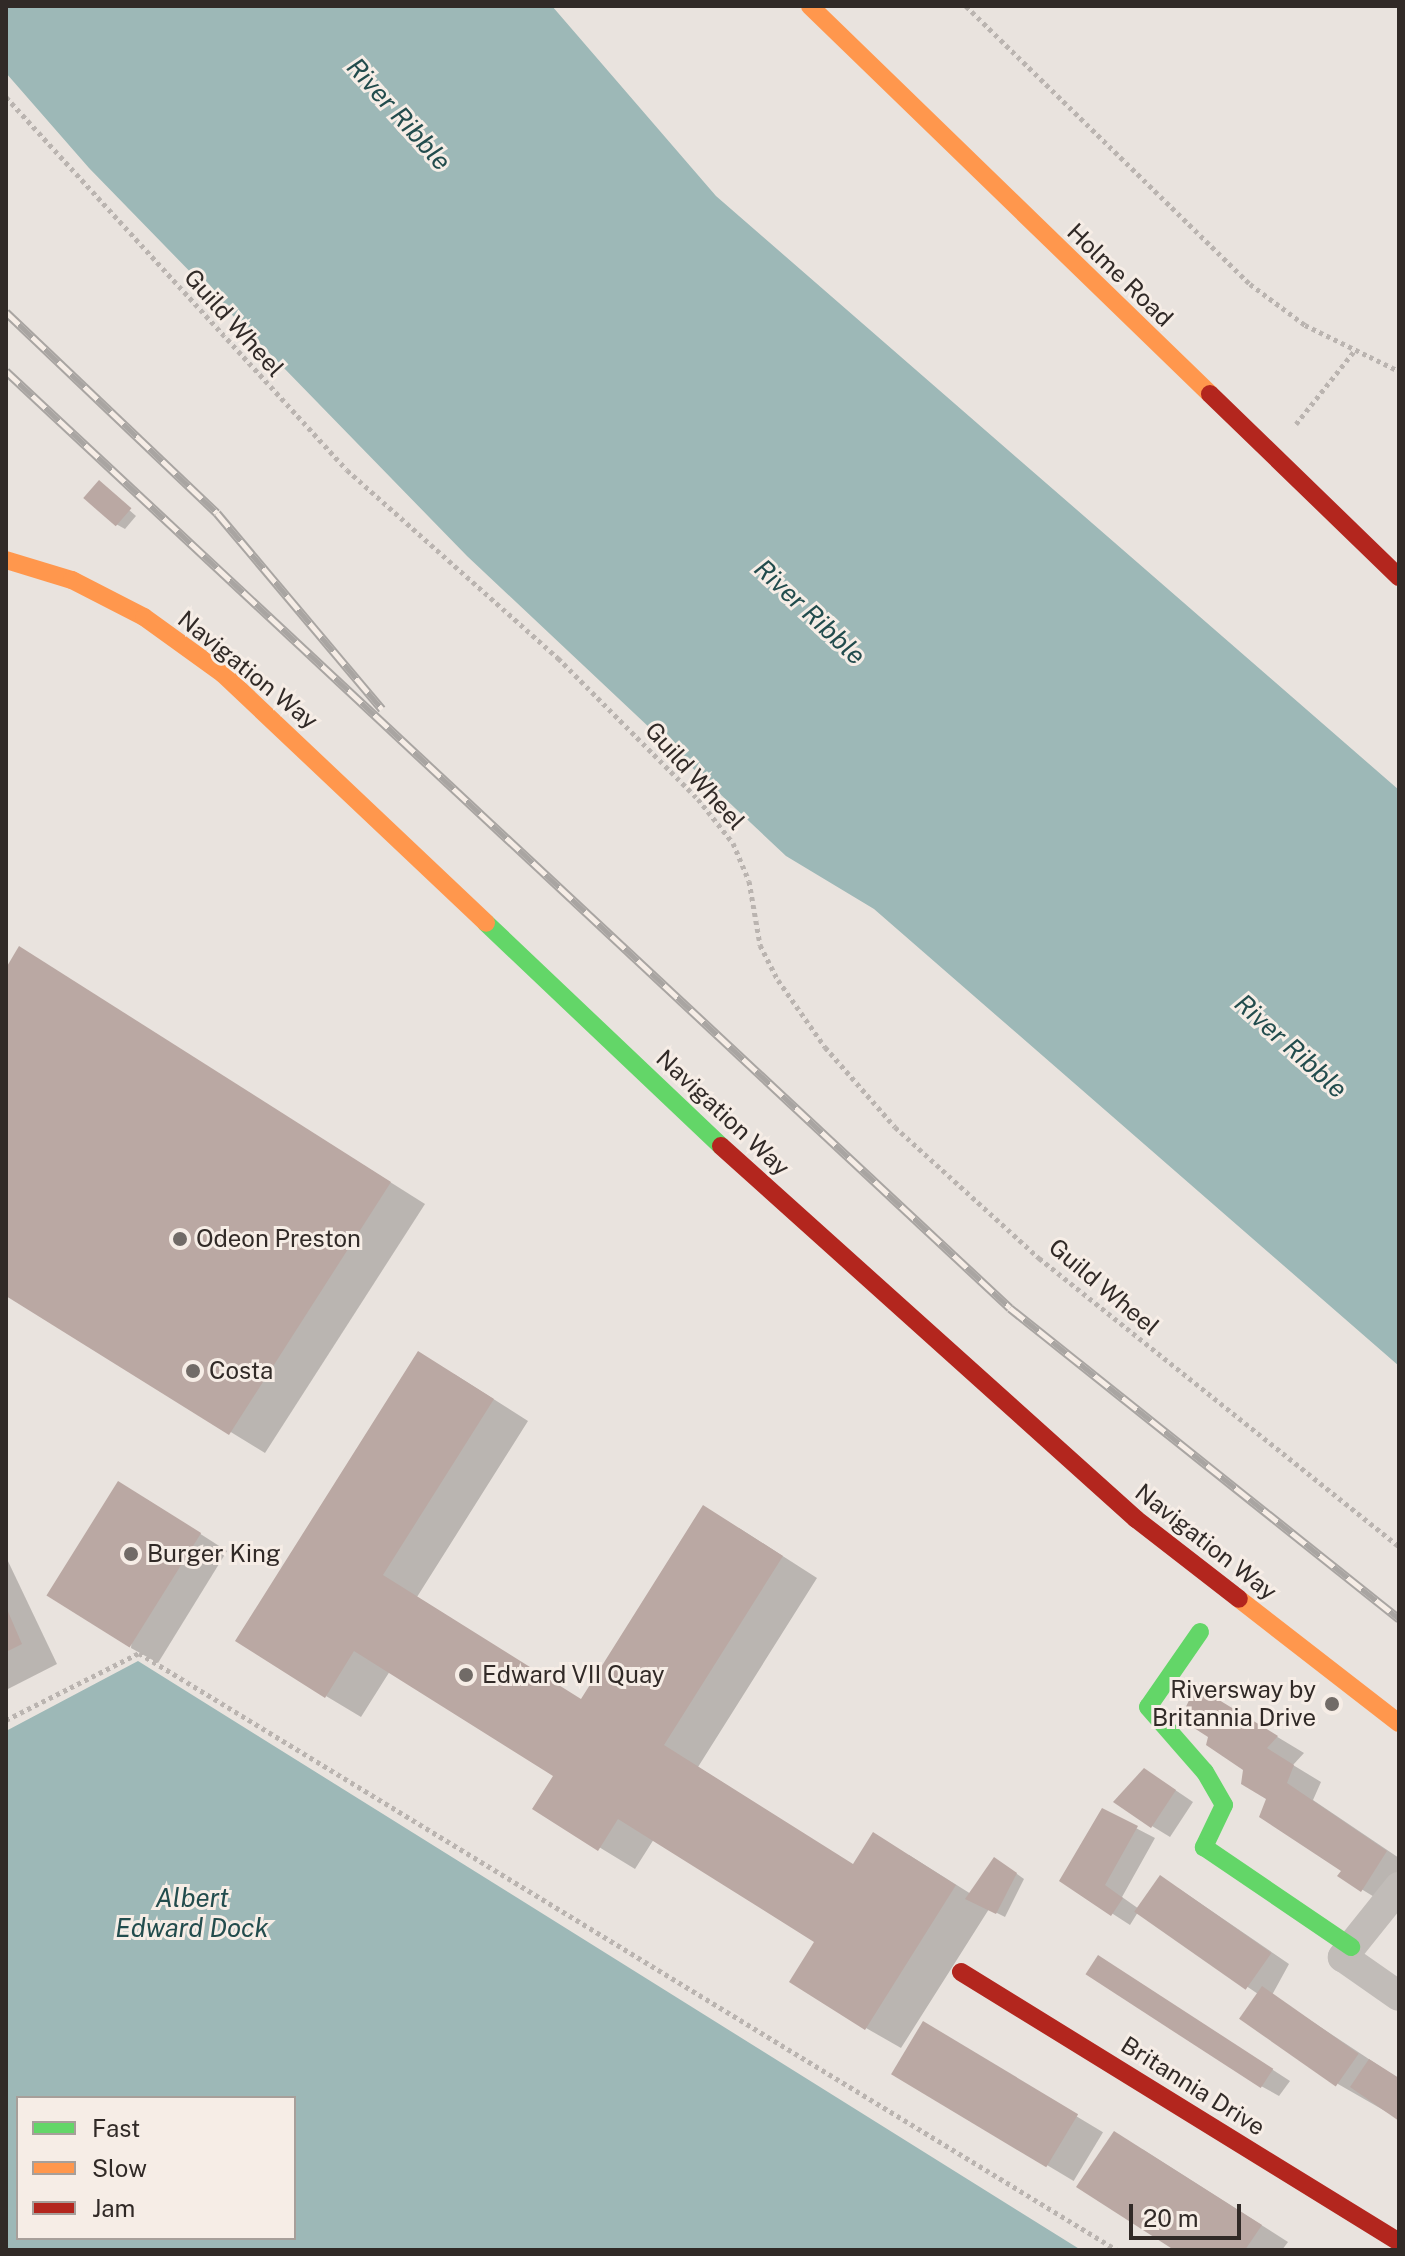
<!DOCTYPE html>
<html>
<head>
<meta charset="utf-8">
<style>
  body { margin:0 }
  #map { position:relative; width:1405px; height:2256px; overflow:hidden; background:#e9e3de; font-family:"Public Sans",sans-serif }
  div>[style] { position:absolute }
  .water>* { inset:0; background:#9db8b7 }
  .shadow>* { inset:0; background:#0003; transform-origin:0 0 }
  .building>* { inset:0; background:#baa8a3; transform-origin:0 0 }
  .path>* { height:5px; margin-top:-2.5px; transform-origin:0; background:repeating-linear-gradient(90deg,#bab4b0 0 4px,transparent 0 8px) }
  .street>* { height:30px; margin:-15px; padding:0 15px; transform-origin:15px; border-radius:15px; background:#c1bcb8 }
  .fast>* { height:18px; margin:-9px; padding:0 9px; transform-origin:9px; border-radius:9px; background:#63d668 }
  .slow>* { height:18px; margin:-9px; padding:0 9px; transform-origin:9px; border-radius:9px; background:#ff974d }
  .jam>* { height:18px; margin:-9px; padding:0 9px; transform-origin:9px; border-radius:9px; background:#b3261e }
  .rail>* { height:9px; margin-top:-4.5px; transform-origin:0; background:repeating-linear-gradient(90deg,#f6ede6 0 18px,#a9a5a2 0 36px); box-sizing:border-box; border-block:2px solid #a9a5a2 }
  .dots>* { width:22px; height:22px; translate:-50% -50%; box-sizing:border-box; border:4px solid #f6ede6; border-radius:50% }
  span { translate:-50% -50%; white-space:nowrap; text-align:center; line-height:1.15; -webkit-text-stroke:6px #f6ede6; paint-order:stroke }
  .street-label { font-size:24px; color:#312a27 }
  .poi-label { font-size:24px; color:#312a27 }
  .left { translate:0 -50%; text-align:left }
  .right { translate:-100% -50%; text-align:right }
  .water-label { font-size:26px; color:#224c4d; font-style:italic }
  .frame { position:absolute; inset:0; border:8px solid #312a27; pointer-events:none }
  .legend { position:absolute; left:16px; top:2096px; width:280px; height:144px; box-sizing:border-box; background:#f6ede6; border:2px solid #a79f9a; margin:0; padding:10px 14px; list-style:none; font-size:24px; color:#312a27 }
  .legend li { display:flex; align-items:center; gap:16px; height:40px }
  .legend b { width:40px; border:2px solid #a79f9a }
  .scale { position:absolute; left:1129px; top:2204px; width:112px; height:36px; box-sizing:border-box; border:4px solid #312a27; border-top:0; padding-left:10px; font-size:24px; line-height:28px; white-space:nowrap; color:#312a27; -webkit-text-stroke:6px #f6ede6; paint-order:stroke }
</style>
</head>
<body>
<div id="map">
  <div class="water">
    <i style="clip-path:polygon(6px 6px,552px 6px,716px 196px,1399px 790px,1399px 1366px,874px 909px,786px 856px,467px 556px,89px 168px,6px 73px)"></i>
    <i style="clip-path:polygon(evenodd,138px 1661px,1081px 2250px,6px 2250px,6px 1731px,138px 1661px,18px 2098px,294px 2098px,294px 2238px,18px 2238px,18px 2098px)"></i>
  </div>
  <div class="shadow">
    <i style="clip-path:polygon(105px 489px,136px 516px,125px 529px,116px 524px)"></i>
    <i style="clip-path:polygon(20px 949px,425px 1204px,265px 1453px,6px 1294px,6px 972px)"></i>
    <i style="clip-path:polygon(454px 1374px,528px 1421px,417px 1597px,582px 1701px,739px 1528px,817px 1578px,698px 1767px,854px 1866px,909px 1855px,971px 1894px,1003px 1864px,1024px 1879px,1005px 1917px,989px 1909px,901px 2048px,866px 2028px,817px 1941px,654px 1839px,635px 1869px,535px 1808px,555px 1776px,390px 1671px,361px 1717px,326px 1696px)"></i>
    <i style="clip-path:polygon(146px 1499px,227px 1551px,158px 1663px,131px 1648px)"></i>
    <i style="clip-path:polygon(6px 1557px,57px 1664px,6px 1690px)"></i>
    <i style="clip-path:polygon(1223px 1704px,1304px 1753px,1293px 1765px,1321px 1782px,1313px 1800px,1399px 1858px,1399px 1890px,1389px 1906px,1340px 1876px,1344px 1870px,1245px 1769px)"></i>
    <i style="clip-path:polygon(1162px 1781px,1193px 1802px,1170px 1837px,1152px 1826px)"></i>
    <i style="clip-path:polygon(1103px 1811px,1155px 1838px,1122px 1897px,1139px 1909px,1178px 1888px,1289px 1964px,1272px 1995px,1399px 2079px,1399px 2119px,1338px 2084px,1258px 1994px,1138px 1912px,1130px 1925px,1062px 1881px)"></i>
    <i style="clip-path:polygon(1116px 1968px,1290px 2081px,1279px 2096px,1261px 2086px)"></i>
    <i style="left:923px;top:2024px;width:210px;height:57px;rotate:31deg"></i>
    <i style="clip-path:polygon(1142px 2149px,1288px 2242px,1282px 2250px,1178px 2250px)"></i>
  </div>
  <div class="building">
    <i style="left:99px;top:480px;width:43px;height:24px;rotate:41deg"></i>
    <i style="clip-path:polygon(19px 946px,391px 1182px,229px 1435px,6px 1296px,6px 968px)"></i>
    <i style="clip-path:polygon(418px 1351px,494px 1399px,383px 1575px,581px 1699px,703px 1505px,783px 1556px,664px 1745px,853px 1864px,873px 1832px,956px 1885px,865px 2030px,789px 1982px,814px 1942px,618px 1819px,598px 1851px,532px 1809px,553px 1776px,354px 1651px,325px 1698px,235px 1641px)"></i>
    <i style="left:118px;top:1481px;width:98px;height:135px;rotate:32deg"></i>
    <i style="clip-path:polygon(6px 1607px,22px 1644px,6px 1652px)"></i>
    <i style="clip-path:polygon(1196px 1686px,1278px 1736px,1267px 1748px,1294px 1765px,1287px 1783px,1387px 1851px,1361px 1892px,1337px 1876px,1341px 1871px,1259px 1817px,1266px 1799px,1241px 1784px,1243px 1770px,1206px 1745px,1208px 1737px,1180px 1719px)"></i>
    <i style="clip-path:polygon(1144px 1768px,1176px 1790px,1151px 1828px,1113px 1802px)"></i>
    <i style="clip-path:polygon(1102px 1808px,1138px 1826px,1105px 1885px,1123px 1898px,1111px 1916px,1059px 1881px)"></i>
    <i style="clip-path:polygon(994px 1857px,1017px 1873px,996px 1914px,965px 1899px)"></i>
    <i style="left:1160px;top:1875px;width:136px;height:45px;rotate:35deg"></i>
    <i style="left:1098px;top:1955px;width:209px;height:23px;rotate:33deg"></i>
    <i style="left:1262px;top:1986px;width:118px;height:40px;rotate:35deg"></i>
    <i style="left:923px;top:2021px;width:181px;height:62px;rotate:31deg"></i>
    <i style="clip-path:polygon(1369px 2059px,1399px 2078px,1399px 2121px,1350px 2087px)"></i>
    <i style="clip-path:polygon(1114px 2131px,1262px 2225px,1245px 2250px,1174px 2250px,1076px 2187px)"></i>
  </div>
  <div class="path">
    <i style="left:966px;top:6px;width:397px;rotate:44.4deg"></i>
    <i style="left:1250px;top:284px;width:69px;rotate:36.7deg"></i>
    <i style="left:1305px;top:325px;width:105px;rotate:26.1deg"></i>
    <i style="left:6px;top:97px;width:505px;rotate:47.57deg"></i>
    <i style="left:347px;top:470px;width:283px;rotate:41.7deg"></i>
    <i style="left:558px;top:658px;width:199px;rotate:45.2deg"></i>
    <i style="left:698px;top:799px;width:56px;rotate:51.5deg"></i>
    <i style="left:733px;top:843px;width:41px;rotate:67.2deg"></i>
    <i style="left:749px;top:881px;width:65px;rotate:80.2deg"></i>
    <i style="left:760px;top:945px;width:39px;rotate:63deg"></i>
    <i style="left:778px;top:980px;width:82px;rotate:55deg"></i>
    <i style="left:825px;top:1047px;width:106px;rotate:48.8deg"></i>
    <i style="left:895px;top:1127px;width:195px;rotate:42.3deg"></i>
    <i style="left:1039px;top:1258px;width:461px;rotate:38.7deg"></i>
    <i style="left:1296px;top:424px;width:95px;rotate:-51.4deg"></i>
    <i style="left:6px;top:1720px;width:149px;rotate:-26.7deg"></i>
    <i style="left:139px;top:1653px;width:1146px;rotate:31.4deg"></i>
  </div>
  <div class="street">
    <i style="left:1399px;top:1887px;width:90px;rotate:128.7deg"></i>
    <i style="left:1343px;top:1957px;width:68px;rotate:34.9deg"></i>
  </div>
  <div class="fast">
    <i style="left:486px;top:923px;width:324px;rotate:43.5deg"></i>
    <i style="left:1200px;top:1632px;width:91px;rotate:124.7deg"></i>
    <i style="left:1148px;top:1707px;width:86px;rotate:48.8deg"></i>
    <i style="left:1205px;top:1772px;width:38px;rotate:60deg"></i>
    <i style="left:1224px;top:1805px;width:47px;rotate:115.5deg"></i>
    <i style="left:1204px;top:1847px;width:178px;rotate:34.2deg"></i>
  </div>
  <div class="slow">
    <i style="left:810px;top:6px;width:557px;rotate:44.13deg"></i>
    <i style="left:6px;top:560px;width:69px;rotate:16.9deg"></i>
    <i style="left:72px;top:580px;width:81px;rotate:27.2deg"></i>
    <i style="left:144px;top:617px;width:97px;rotate:35.8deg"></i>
    <i style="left:223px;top:674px;width:362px;rotate:43.4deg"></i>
    <i style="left:1239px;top:1599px;width:202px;rotate:37.8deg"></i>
  </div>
  <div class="jam">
    <i style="left:1210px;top:394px;width:263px;rotate:44.1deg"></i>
    <i style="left:721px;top:1146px;width:558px;rotate:41.95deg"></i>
    <i style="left:1136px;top:1519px;width:130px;rotate:37.8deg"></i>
    <i style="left:961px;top:1972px;width:515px;rotate:31.65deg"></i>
  </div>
  <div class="rail">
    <i style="left:6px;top:312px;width:291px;rotate:43.6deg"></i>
    <i style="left:217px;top:513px;width:256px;rotate:49.9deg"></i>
    <i style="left:6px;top:371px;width:1373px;rotate:43.02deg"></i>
    <i style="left:1010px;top:1308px;width:498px;rotate:38.6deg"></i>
  </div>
  <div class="dots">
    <i style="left:180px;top:1239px;background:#716b67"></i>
    <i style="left:193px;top:1371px;background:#716b67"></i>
    <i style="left:131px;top:1554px;background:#716b67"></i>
    <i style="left:466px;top:1675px;background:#716b67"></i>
    <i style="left:1332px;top:1704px;background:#716b67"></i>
  </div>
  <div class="street-label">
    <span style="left:1120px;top:275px;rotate:44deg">Holme Road</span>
    <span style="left:234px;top:323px;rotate:48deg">Guild Wheel</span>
    <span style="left:248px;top:670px;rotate:39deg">Navigation Way</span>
    <span style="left:695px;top:776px;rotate:48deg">Guild Wheel</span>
    <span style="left:723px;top:1113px;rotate:43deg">Navigation Way</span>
    <span style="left:1104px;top:1287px;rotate:40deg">Guild Wheel</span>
    <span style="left:1206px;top:1542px;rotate:38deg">Navigation Way</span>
    <span style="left:1193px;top:2086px;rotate:32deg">Britannia Drive</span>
  </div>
  <div class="poi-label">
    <span class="left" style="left:196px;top:1239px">Odeon Preston</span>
    <span class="left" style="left:209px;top:1371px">Costa</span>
    <span class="left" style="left:147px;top:1554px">Burger King</span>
    <span class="left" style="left:482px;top:1675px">Edward VII Quay</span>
    <span class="right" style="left:1316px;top:1704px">Riversway by<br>Britannia Drive</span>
  </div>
  <div class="water-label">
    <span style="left:399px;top:114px;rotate:48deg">River Ribble</span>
    <span style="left:810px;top:612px;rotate:43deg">River Ribble</span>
    <span style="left:1291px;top:1046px;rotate:42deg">River Ribble</span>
    <span style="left:192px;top:1913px">Albert<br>Edward Dock</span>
  </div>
  <div class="frame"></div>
  <ul class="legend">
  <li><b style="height:10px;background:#63d668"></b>Fast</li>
  <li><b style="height:10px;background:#ff974d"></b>Slow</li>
  <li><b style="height:10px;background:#b3261e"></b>Jam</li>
  </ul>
  <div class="scale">20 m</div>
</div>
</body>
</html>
